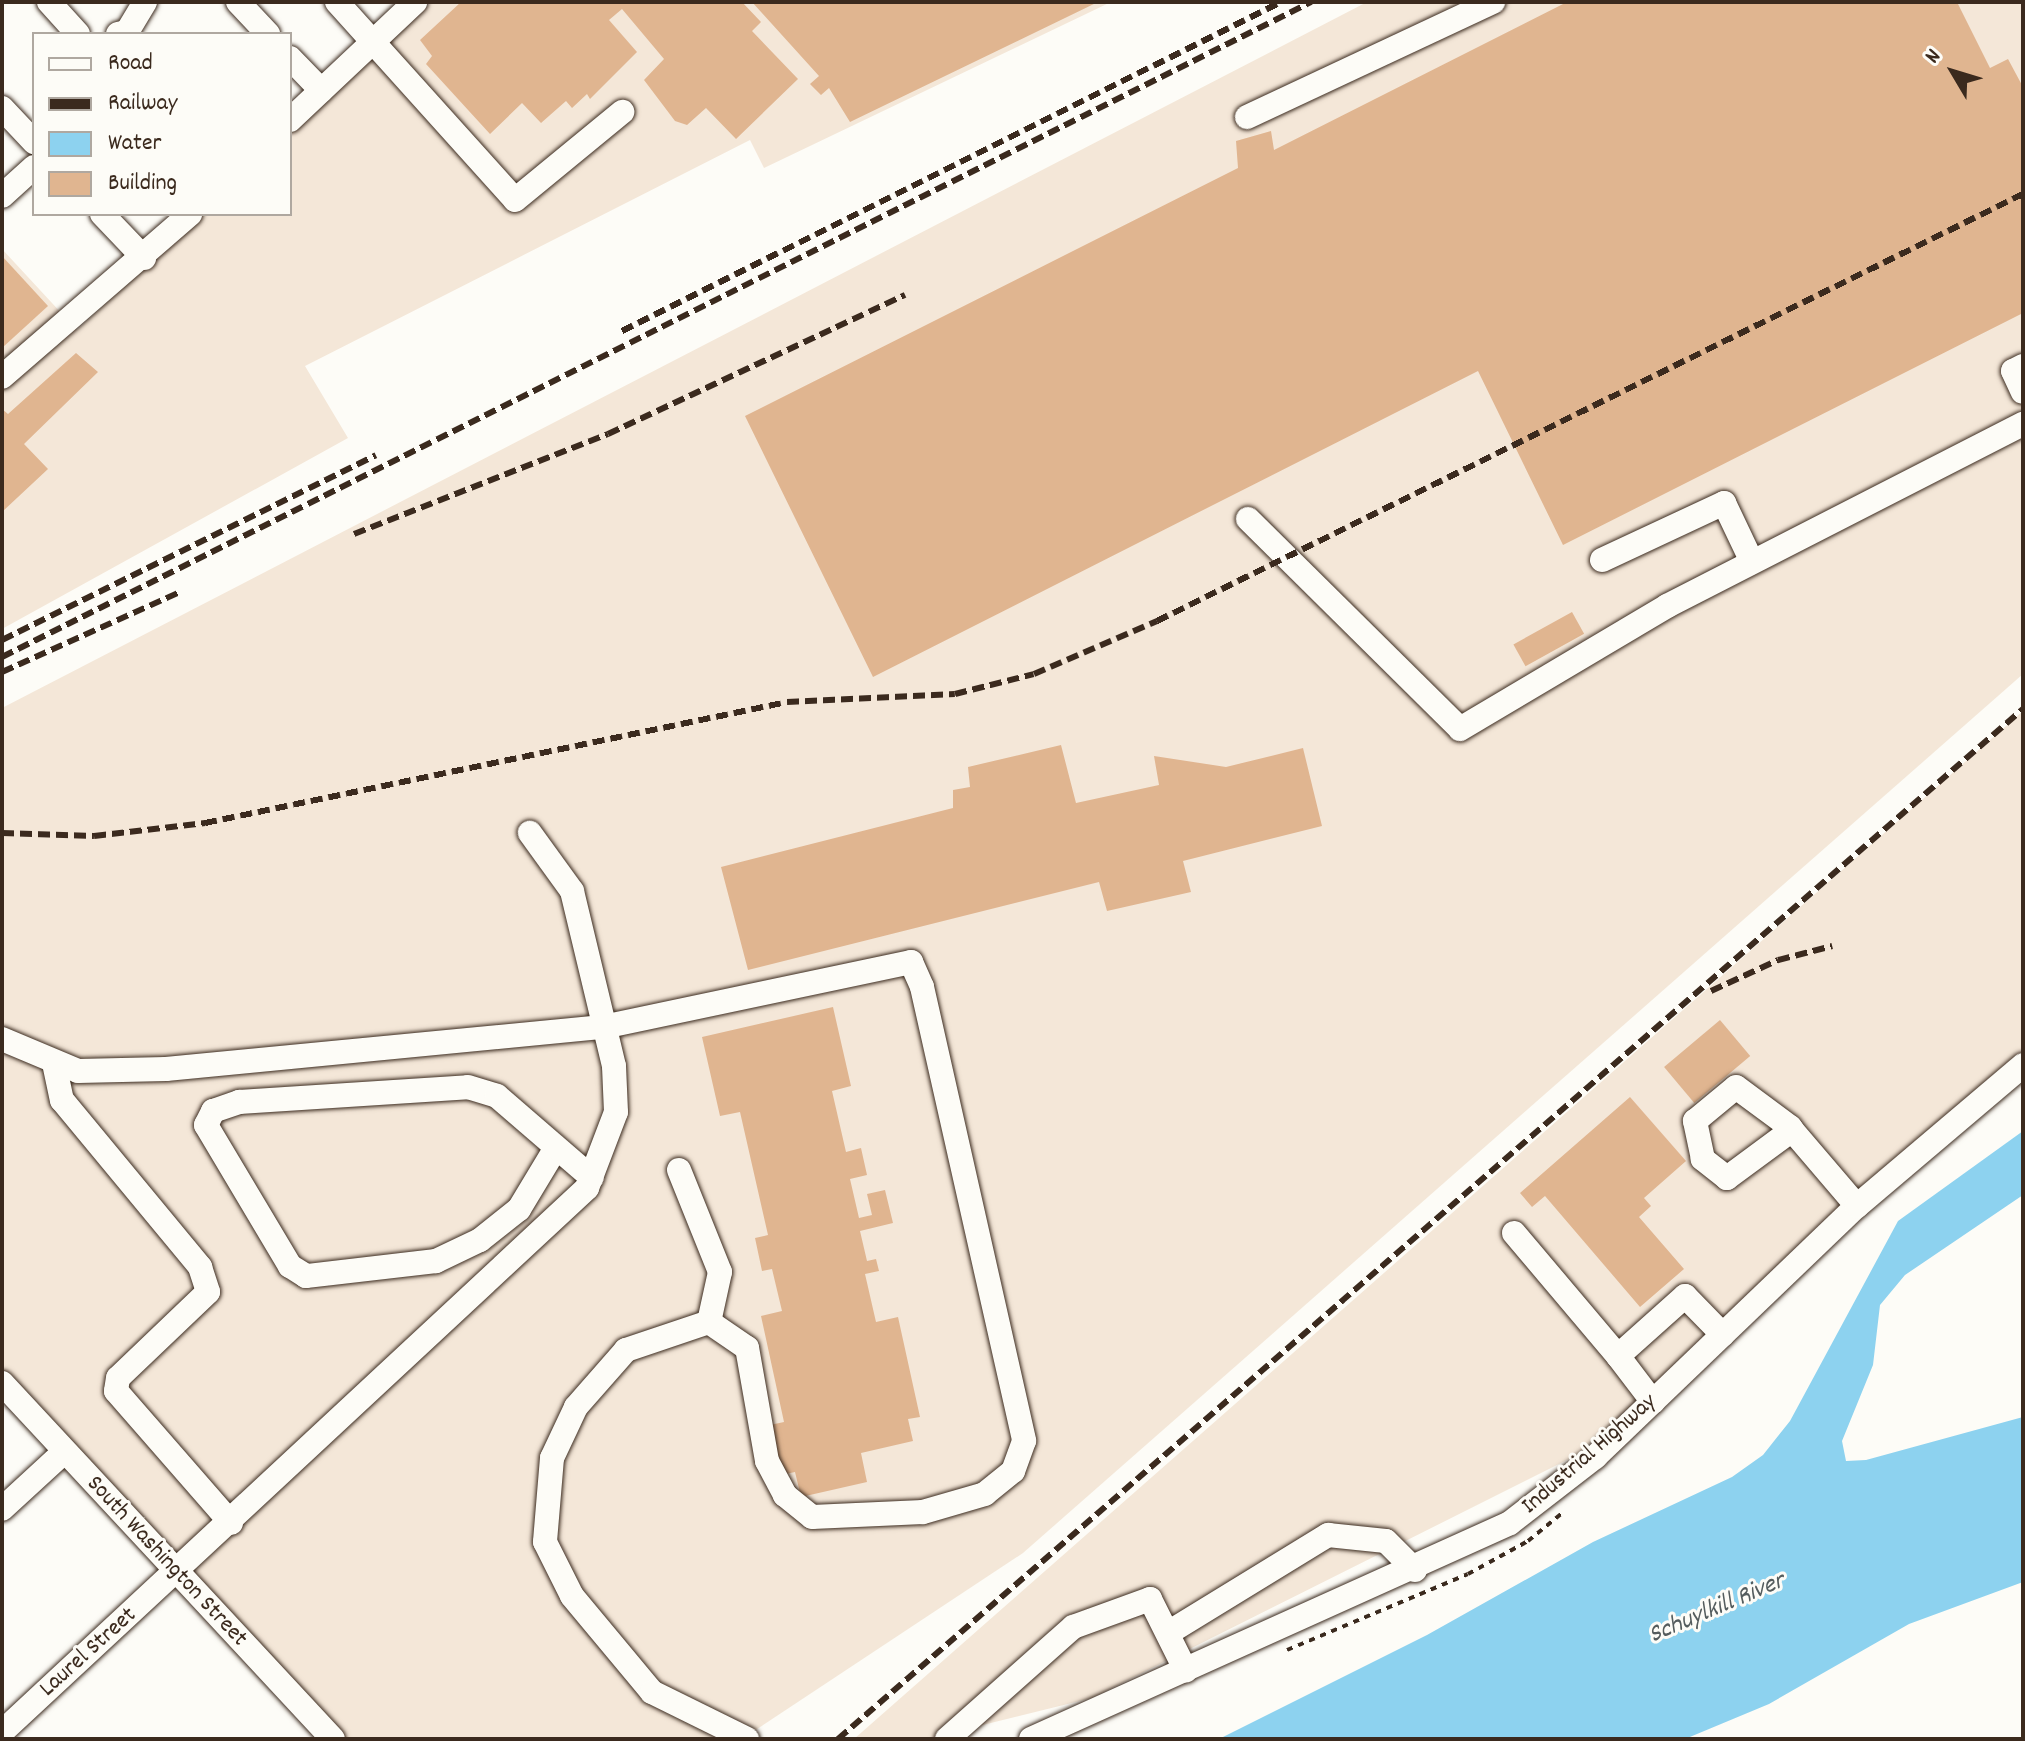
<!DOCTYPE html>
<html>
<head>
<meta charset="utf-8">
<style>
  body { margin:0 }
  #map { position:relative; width:2025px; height:1741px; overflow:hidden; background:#fdfcf7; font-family:Dekko,sans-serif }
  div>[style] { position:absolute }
  .built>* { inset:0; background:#f4e7d8 }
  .water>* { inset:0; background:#8dd2ef }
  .building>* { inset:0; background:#e0b590; transform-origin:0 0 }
  .path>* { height:4px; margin-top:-2px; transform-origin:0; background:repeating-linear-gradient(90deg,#3b2a1e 0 6px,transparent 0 12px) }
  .roads { filter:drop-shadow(0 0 2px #3b2a1e) drop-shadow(0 0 2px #3b2a1e) }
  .minor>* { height:24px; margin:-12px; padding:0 12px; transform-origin:12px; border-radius:12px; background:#fdfcf7 }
  .rail>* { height:6px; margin-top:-3px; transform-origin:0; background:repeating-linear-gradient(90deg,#3b2a1e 0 12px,transparent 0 18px) }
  span { translate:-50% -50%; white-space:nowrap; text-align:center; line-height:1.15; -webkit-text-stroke:6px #fdfcf7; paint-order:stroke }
  .street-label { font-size:24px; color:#3b2a1e }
  .water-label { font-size:26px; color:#545c5d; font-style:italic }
  .frame { position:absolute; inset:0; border:4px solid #3b2a1e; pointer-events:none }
  .legend { position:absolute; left:32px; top:32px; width:260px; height:184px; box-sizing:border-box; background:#fdfcf7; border:2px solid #afa8a0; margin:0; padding:10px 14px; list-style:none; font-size:24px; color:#3b2a1e }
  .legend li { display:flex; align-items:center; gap:16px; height:40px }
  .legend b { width:40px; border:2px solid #afa8a0 }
  .north { position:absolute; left:1913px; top:32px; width:80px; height:80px; -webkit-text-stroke:6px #fdfcf7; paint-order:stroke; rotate:308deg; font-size:22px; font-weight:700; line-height:32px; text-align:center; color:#3b2a1e }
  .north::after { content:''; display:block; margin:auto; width:28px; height:36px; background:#3b2a1e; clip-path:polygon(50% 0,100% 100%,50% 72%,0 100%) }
</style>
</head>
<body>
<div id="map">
  <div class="built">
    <i style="clip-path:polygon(432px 2px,1111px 2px,764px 168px,750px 140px,305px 366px,348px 438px,2px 629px,2px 249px,77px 330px,203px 214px,290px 214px,290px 134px)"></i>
    <i style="clip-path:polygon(1367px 2px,2023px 2px,2023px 674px,1023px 1553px,742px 1739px,331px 1739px,2px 1383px,2px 708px)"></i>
    <i style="clip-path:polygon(2023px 711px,2023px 1070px,1948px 1123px,1575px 1456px,1092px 1698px,926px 1739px,854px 1739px)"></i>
  </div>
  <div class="water">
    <i style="clip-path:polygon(2023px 1131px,2023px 1195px,1905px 1275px,1880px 1305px,1873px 1365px,1842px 1441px,1846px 1461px,1866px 1460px,2023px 1417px,2023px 1582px,1909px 1624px,1769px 1704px,1685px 1739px,1219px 1739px,1427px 1635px,1593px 1542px,1732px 1477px,1763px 1455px,1790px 1421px,1898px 1221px)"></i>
  </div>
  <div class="building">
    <i style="clip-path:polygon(461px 2px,742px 2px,761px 22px,752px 31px,798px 79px,736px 139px,706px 108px,687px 125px,675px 121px,644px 80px,664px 59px,622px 9px,609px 20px,637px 52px,590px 99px,587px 94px,572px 108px,566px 101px,541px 123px,522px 103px,490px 134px,426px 64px,432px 56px,420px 40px)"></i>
    <i style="clip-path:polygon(752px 2px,1098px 2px,850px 122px,829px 88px,821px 95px,810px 84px,819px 76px)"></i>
    <i style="clip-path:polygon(1567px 2px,1957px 2px,1990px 68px,2008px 59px,2023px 87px,2023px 313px,1563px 545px,1478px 371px,873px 677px,745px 416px,1238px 168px,1236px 141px,1271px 131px,1274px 150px)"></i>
    <i style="clip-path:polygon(2px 256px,48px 306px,2px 348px)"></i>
    <i style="clip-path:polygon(76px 353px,98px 372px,24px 444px,48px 469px,2px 512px,2px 409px,8px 414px)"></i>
    <i style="left:1572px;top:612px;width:25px;height:67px;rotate:61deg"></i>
    <i style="clip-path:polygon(1061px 745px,1076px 803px,1159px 785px,1154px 756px,1226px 767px,1303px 748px,1322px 826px,1183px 861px,1191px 892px,1107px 911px,1099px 882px,748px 970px,721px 867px,953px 808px,953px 790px,970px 787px,968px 767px)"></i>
    <i style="clip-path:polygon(833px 1007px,851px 1086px,832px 1091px,846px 1152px,861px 1148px,867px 1175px,850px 1179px,859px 1218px,872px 1215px,867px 1194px,885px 1190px,893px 1223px,860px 1231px,867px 1261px,876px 1259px,879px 1271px,865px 1274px,876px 1322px,898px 1317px,920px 1417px,908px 1419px,913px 1441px,861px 1453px,867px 1482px,801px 1497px,795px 1472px,781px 1475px,770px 1425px,784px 1422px,761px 1316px,782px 1311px,772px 1269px,762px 1271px,755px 1238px,768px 1235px,740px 1112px,720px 1116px,702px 1037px)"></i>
    <i style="left:1720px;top:1020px;width:47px;height:73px;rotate:50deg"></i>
    <i style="clip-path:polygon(1630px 1097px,1686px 1161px,1644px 1198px,1651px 1206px,1639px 1217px,1684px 1269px,1640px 1307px,1545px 1196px,1532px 1207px,1520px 1193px)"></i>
  </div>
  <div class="path">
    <i style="left:1287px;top:1650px;width:196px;rotate:-22.8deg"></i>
    <i style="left:1468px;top:1574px;width:68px;rotate:-28.8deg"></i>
    <i style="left:1528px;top:1541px;width:43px;rotate:-39.3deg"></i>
  </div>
  <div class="roads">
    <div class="minor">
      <i style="left:49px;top:2px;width:43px;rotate:47.8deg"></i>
      <i style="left:238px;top:2px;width:44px;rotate:46.8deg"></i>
      <i style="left:337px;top:2px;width:266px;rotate:48deg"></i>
      <i style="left:515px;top:200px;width:139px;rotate:-39.4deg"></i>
      <i style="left:118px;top:34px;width:9px;rotate:-13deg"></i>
      <i style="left:127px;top:32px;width:35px;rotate:-59deg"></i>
      <i style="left:290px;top:58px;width:45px;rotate:45.9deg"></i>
      <i style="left:2px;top:108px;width:47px;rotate:46.7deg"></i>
      <i style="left:1247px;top:117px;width:272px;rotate:-25.1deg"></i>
      <i style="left:290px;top:120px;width:172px;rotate:-43.3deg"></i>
      <i style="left:2px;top:196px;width:43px;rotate:-42.2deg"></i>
      <i style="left:102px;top:214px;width:61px;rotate:46.3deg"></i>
      <i style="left:2023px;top:366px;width:11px;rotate:153deg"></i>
      <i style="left:2013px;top:371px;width:23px;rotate:65deg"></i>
      <i style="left:2px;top:377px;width:249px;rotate:-40.9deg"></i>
      <i style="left:1248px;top:519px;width:298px;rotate:44.7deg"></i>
      <i style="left:1460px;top:729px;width:241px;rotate:-30.7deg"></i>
      <i style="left:1667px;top:606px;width:400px;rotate:-27.1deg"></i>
      <i style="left:1602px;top:560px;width:135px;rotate:-25deg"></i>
      <i style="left:1724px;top:503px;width:65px;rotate:64.6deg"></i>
      <i style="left:2px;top:1039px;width:82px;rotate:22.8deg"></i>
      <i style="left:78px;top:1071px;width:88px;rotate:-1.3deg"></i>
      <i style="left:166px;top:1069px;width:439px;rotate:-5.5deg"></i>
      <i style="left:603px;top:1027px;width:315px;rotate:-11.9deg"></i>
      <i style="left:911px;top:962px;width:27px;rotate:66deg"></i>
      <i style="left:922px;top:987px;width:465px;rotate:77.3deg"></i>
      <i style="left:1024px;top:1441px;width:32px;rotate:110deg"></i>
      <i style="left:1013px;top:1471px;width:36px;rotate:141deg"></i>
      <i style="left:985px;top:1494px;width:65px;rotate:163.8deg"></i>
      <i style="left:923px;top:1512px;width:111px;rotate:177.4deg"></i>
      <i style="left:812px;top:1517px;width:35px;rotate:-141deg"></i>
      <i style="left:785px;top:1495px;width:38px;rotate:-118deg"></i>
      <i style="left:767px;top:1461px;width:115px;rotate:-100deg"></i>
      <i style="left:747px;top:1348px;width:46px;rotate:-145.6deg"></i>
      <i style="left:54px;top:1063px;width:38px;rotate:78deg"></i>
      <i style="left:62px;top:1100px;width:217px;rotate:50.4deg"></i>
      <i style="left:200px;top:1267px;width:26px;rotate:72deg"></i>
      <i style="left:208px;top:1292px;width:124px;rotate:136.3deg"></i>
      <i style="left:118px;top:1378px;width:13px;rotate:99deg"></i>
      <i style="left:116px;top:1391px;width:175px;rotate:48.9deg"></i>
      <i style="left:1792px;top:1130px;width:81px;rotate:143.6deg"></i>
      <i style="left:1727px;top:1178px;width:31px;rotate:-142deg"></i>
      <i style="left:1703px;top:1159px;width:39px;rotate:-102deg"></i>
      <i style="left:1695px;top:1121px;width:53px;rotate:-39.7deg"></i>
      <i style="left:1736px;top:1087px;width:67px;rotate:36.5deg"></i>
      <i style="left:1790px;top:1127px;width:4px;rotate:56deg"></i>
      <i style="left:1792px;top:1130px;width:100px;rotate:49.5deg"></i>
      <i style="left:554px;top:1151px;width:68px;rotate:121.1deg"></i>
      <i style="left:519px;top:1209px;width:50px;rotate:141.5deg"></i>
      <i style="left:480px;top:1240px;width:49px;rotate:154.5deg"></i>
      <i style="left:436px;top:1261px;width:131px;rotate:173.4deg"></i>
      <i style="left:306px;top:1276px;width:19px;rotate:-148deg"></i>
      <i style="left:290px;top:1266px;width:164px;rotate:-120.8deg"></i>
      <i style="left:206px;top:1125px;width:16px;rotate:-63deg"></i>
      <i style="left:213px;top:1111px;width:28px;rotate:-19deg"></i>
      <i style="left:239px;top:1102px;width:229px;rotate:-3.7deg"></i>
      <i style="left:468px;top:1087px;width:30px;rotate:17deg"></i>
      <i style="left:497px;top:1096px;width:125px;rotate:40.8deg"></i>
      <i style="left:679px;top:1170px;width:110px;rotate:68.1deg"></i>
      <i style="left:720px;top:1272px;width:51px;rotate:102.4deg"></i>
      <i style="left:1514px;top:1233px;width:161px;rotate:49.8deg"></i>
      <i style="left:709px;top:1322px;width:88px;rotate:161.4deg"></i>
      <i style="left:626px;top:1350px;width:76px;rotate:131.3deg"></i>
      <i style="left:576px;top:1407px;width:56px;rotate:115.2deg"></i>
      <i style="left:552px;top:1458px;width:84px;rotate:94.8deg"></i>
      <i style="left:545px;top:1542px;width:60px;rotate:63.4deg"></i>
      <i style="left:572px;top:1596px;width:125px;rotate:50.2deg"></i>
      <i style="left:652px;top:1692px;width:106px;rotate:26.3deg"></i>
      <i style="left:2px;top:1383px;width:486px;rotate:47.1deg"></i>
      <i style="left:1653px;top:1402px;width:58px;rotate:-127.3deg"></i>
      <i style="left:1618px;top:1356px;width:90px;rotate:-41.8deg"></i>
      <i style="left:1685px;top:1296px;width:54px;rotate:45.7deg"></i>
      <i style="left:2px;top:1509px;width:84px;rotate:-42.6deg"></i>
      <i style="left:1168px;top:1633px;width:188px;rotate:-31.5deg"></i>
      <i style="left:1328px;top:1535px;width:58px;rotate:5.9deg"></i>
      <i style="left:1386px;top:1541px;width:41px;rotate:45deg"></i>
      <i style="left:2px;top:1732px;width:799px;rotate:-42.92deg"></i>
      <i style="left:587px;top:1188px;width:81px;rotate:-69.1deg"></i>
      <i style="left:616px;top:1112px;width:46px;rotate:-92.5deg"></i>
      <i style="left:614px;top:1066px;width:180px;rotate:-103.5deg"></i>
      <i style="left:572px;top:891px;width:72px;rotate:-125.9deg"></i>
      <i style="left:947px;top:1739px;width:169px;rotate:-41.6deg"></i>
      <i style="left:1073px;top:1627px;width:82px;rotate:-20deg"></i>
      <i style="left:1150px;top:1599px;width:80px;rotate:63.4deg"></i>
      <i style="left:1031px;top:1739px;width:525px;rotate:-24.27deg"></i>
      <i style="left:1510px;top:1523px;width:108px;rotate:-37.8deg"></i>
      <i style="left:1595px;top:1457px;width:363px;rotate:-43.8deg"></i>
      <i style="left:1857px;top:1206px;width:218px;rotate:-40.3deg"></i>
    </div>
  </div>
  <div class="rail">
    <i style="left:622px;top:331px;width:737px;rotate:-26.53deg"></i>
    <i style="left:354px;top:534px;width:273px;rotate:-21.5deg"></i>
    <i style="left:608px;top:434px;width:328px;rotate:-25.1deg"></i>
    <i style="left:2px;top:640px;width:417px;rotate:-26.3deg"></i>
    <i style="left:2px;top:657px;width:1464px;rotate:-26.58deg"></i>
    <i style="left:2px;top:672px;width:193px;rotate:-24.2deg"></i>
    <i style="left:2px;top:833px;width:92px;rotate:1.9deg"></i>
    <i style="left:94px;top:836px;width:112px;rotate:-6.7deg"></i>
    <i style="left:205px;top:823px;width:594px;rotate:-11.74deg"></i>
    <i style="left:787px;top:702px;width:168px;rotate:-2.7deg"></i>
    <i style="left:955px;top:694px;width:81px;rotate:-14.2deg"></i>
    <i style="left:1034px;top:674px;width:134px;rotate:-23.3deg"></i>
    <i style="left:1157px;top:621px;width:966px;rotate:-26.25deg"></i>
    <i style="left:1711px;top:991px;width:74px;rotate:-24.8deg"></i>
    <i style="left:1778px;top:960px;width:56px;rotate:-14.5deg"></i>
    <i style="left:838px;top:1739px;width:1570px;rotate:-41deg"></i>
  </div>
  <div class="street-label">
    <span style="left:1590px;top:1455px;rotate:-41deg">Industrial Highway</span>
    <span style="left:166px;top:1562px;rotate:47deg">South Washington Street</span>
    <span style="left:89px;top:1653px;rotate:-42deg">Laurel Street</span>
  </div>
  <div class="water-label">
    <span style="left:1717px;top:1609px;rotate:-23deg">Schuylkill River</span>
  </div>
  <div class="frame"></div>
  <ul class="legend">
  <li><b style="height:10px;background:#fdfcf7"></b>Road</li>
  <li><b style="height:10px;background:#3b2a1e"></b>Railway</li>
  <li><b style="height:22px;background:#8dd2ef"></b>Water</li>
  <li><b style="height:22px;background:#e0b590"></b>Building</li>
  </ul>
  <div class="north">N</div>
</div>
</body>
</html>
